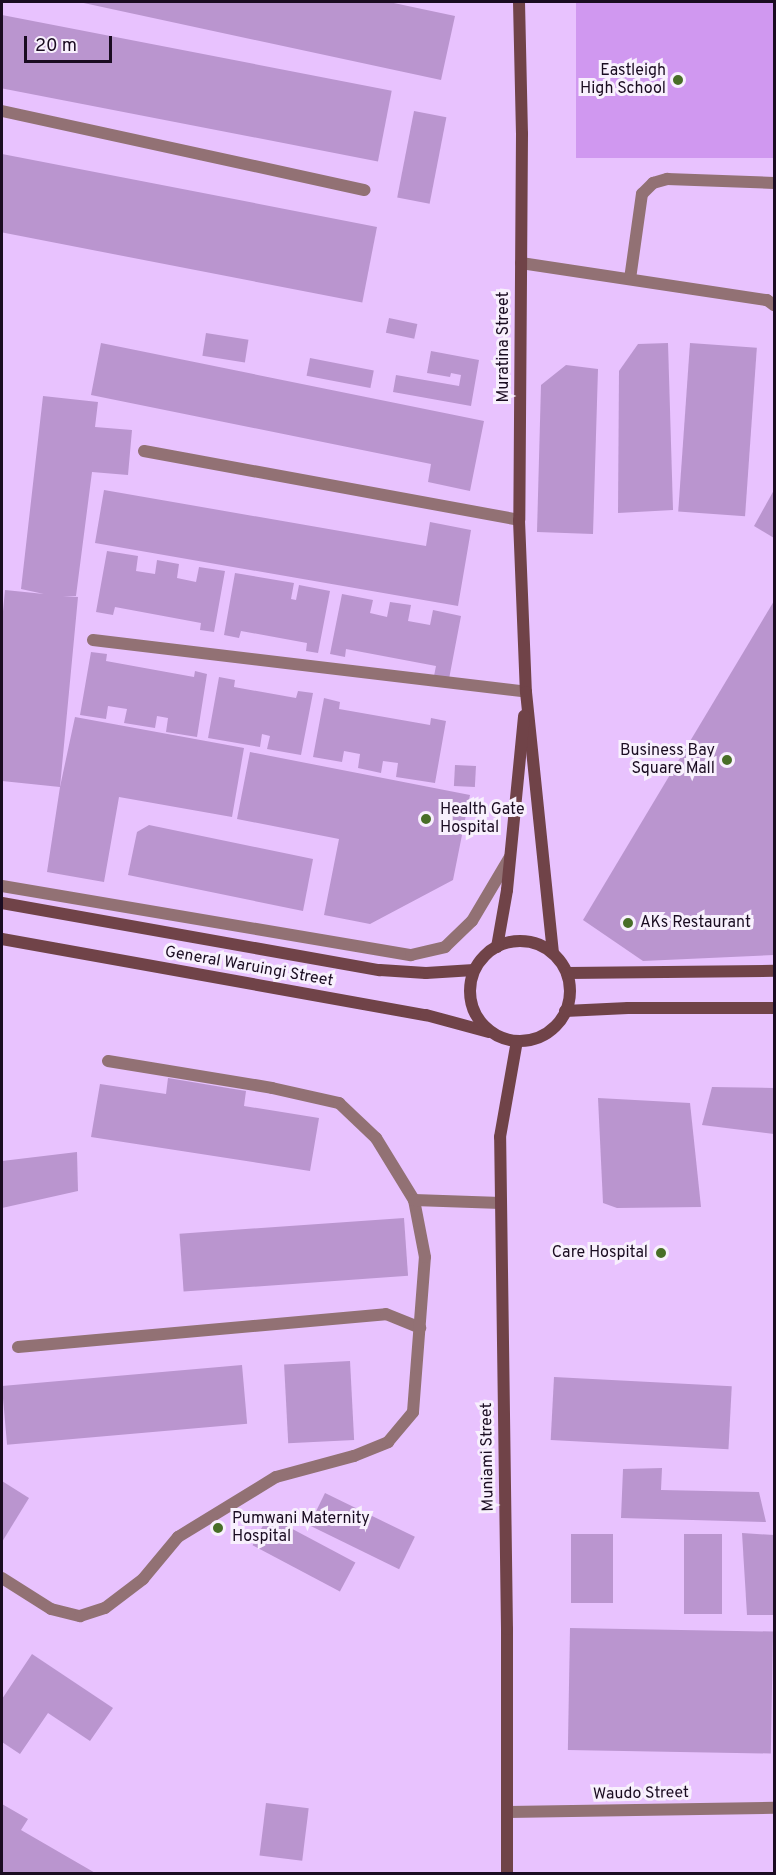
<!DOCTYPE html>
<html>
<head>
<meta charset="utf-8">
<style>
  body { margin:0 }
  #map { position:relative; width:776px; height:1875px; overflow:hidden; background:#e8c2fe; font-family:Overpass,sans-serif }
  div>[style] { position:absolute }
  .green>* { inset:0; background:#d098f0; transform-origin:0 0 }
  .building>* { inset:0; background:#ba95cf; transform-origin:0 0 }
  .lane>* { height:12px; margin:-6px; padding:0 6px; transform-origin:6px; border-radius:6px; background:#927174 }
  .street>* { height:12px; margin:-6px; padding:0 6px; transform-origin:6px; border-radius:6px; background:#927174 }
  .secondary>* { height:12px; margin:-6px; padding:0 6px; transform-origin:6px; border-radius:6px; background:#704348 }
  .secondary>.ring { margin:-6px; padding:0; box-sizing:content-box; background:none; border:12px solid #704348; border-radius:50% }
  .dots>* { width:16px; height:16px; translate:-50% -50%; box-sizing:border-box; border:3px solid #f8f0fd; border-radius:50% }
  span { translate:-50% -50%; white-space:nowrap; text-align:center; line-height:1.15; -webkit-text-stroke:6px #f8f0fd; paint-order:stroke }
  .poi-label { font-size:16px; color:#1a0c21 }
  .right { translate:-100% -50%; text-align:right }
  .left { translate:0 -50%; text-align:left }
  .street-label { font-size:16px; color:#1a0c21 }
  .frame { position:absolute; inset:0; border:3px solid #1a0c21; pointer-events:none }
  .scale { position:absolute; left:24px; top:36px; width:88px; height:27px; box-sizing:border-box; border:3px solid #1a0c21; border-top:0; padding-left:8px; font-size:18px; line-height:21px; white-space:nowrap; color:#1a0c21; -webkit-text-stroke:4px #f8f0fd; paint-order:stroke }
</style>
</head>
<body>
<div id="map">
  <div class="green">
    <i style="left:576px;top:2px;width:198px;height:156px"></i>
  </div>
  <div class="building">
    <i style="clip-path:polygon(79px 2px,389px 2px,455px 16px,441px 80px)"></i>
    <i style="left:2px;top:15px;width:397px;height:72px;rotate:11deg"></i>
    <i style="left:414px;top:111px;width:33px;height:88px;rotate:11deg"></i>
    <i style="left:2px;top:154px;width:382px;height:77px;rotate:11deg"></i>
    <i style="left:389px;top:318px;width:29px;height:15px;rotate:12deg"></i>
    <i style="left:206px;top:333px;width:43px;height:23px;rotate:9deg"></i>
    <i style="clip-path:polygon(101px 343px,484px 421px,470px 491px,428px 482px,431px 464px,91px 395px)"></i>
    <i style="clip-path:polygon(668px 343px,673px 510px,618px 513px,619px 371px,638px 344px)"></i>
    <i style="left:690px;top:343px;width:67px;height:169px;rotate:4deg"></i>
    <i style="clip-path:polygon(431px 351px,479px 360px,471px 406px,393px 392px,396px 375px,459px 386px,461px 375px,451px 373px,450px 377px,427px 373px)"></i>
    <i style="left:310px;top:358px;width:65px;height:18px;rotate:11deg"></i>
    <i style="clip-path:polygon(566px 365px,598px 369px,593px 534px,537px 532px,541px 385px)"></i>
    <i style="clip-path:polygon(43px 396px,98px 402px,95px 427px,132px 430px,128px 475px,92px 472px,76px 596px,63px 596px,78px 597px,60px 787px,2px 781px,2px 622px,5px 590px,44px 594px,21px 589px)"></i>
    <i style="clip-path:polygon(104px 490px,426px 546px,430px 522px,471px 530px,458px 606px,95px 543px)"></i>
    <i style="clip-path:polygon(774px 490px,774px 538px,754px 526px)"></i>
    <i style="clip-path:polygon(107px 551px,138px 556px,136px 571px,155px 574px,157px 560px,179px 564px,177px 578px,196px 582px,199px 567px,225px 571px,214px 632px,200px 630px,201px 623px,115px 607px,113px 615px,96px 612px)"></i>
    <i style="clip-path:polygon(235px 573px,294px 583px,291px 599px,296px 600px,299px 585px,330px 591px,318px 653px,306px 651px,307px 643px,241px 631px,239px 638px,224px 635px)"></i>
    <i style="clip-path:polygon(342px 594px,373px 600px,370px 613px,387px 617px,390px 602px,411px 605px,408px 621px,430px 625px,433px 610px,461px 616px,449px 679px,434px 676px,436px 666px,346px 649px,345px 657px,330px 654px)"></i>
    <i style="clip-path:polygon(774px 601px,774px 955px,643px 961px,583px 920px)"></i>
    <i style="clip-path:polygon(91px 652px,107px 654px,106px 661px,194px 677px,195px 671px,207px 674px,197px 737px,166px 732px,168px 718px,157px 716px,155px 728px,124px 723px,127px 709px,108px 706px,106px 719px,80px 715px)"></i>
    <i style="clip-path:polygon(219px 677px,235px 680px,234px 687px,296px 698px,298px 691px,313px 693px,301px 755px,267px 749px,270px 736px,262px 734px,260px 747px,208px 738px)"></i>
    <i style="clip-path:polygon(324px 698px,340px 702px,339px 709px,430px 725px,431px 718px,446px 721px,435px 783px,396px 777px,398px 763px,383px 761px,381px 773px,358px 768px,360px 754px,344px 751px,342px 762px,313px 757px)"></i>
    <i style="clip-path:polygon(75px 717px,244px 748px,232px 817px,119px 797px,104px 882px,47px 872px,60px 787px)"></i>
    <i style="clip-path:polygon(250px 752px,470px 795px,453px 880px,370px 924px,324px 915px,339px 839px,237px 819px)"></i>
    <i style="left:455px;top:765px;width:21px;height:21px;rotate:3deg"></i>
    <i style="clip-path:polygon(149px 825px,313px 859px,303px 911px,128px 875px,137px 832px)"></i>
    <i style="clip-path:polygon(168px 1078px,246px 1091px,244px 1106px,319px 1118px,310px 1171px,91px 1137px,100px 1084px,166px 1094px)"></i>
    <i style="clip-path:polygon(712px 1087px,774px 1088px,774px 1134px,702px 1125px)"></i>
    <i style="clip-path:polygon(598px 1098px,690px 1103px,701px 1207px,617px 1208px,603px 1203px)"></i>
    <i style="clip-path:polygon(77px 1152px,78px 1191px,2px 1208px,2px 1161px)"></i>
    <i style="left:404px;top:1218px;width:58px;height:225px;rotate:86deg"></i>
    <i style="left:350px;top:1361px;width:79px;height:66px;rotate:87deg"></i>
    <i style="left:242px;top:1365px;width:59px;height:241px;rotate:85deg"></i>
    <i style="left:554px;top:1377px;width:178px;height:63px;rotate:3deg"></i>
    <i style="clip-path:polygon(662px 1468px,661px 1490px,759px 1492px,766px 1522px,621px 1518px,623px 1469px)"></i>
    <i style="clip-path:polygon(2px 1481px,29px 1498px,2px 1542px)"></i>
    <i style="left:325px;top:1493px;width:100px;height:36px;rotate:26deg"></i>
    <i style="left:268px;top:1516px;width:99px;height:33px;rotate:28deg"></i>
    <i style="clip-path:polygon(742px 1533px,774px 1535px,774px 1615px,747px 1615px)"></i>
    <i style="left:571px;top:1534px;width:42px;height:69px"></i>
    <i style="left:684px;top:1534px;width:38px;height:80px"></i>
    <i style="left:570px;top:1628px;width:203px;height:122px;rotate:1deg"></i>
    <i style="clip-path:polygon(32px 1654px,113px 1708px,90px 1741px,48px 1713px,20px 1754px,2px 1742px,2px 1699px)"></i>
    <i style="left:266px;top:1803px;width:43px;height:53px;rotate:7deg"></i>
    <i style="clip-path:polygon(2px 1804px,28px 1819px,21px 1830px,97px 1874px,2px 1874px)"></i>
  </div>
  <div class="lane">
    <i style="left:2px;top:111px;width:371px;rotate:12.3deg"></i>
    <i style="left:521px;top:263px;width:249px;rotate:8.6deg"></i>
    <i style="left:767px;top:300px;width:9px;rotate:36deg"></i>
    <i style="left:630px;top:279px;width:86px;rotate:-82deg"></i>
    <i style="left:642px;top:194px;width:16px;rotate:-45deg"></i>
    <i style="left:653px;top:183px;width:15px;rotate:-16deg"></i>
    <i style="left:667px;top:179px;width:107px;rotate:2.1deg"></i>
    <i style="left:2px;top:886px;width:415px;rotate:9.6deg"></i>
    <i style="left:411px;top:955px;width:35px;rotate:-13deg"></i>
    <i style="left:445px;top:947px;width:37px;rotate:-44deg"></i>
    <i style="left:472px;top:921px;width:74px;rotate:-59.3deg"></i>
    <i style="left:108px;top:1061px;width:166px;rotate:9.3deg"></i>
    <i style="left:272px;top:1088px;width:69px;rotate:12.6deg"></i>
    <i style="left:339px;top:1103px;width:51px;rotate:43.4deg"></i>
    <i style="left:376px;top:1138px;width:73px;rotate:58.5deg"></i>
    <i style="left:18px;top:1347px;width:369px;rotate:-5.1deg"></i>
    <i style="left:386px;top:1314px;width:37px;rotate:22deg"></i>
    <i style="left:2px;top:1578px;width:58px;rotate:32.3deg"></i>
    <i style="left:51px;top:1609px;width:30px;rotate:14deg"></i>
    <i style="left:80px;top:1616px;width:26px;rotate:-18deg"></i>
    <i style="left:105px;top:1608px;width:48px;rotate:-37.3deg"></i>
    <i style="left:143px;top:1579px;width:55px;rotate:-50.2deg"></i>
    <i style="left:178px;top:1537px;width:115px;rotate:-31.5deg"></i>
    <i style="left:276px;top:1477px;width:81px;rotate:-15.1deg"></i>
    <i style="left:354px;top:1456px;width:37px;rotate:-22deg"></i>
    <i style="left:388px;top:1442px;width:39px;rotate:-50deg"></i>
    <i style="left:413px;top:1412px;width:155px;rotate:-85.6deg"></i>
    <i style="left:425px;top:1257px;width:58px;rotate:-100.9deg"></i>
    <i style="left:414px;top:1200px;width:87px;rotate:2deg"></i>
  </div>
  <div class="street">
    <i style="left:144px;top:451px;width:381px;rotate:10.4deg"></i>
    <i style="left:93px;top:640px;width:436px;rotate:6.8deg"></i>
    <i style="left:507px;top:1812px;width:267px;rotate:-0.9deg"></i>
  </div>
  <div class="secondary">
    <i style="left:519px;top:2px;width:132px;rotate:88.7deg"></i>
    <i style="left:522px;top:134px;width:386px;rotate:90.4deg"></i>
    <i style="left:519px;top:520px;width:172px;rotate:87.7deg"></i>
    <i style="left:526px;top:692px;width:261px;rotate:84.1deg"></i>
    <i style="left:2px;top:903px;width:384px;rotate:10.1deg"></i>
    <i style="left:380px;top:970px;width:46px;rotate:3.7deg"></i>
    <i style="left:426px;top:973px;width:48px;rotate:-3.6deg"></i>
    <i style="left:2px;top:939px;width:431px;rotate:10.2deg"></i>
    <i style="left:426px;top:1015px;width:65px;rotate:15.1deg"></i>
    <i class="ring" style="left:470px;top:941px;width:88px;height:88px"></i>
    <i style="left:497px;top:947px;width:58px;rotate:-80deg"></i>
    <i style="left:507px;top:890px;width:175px;rotate:-84.4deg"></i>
    <i style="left:567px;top:973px;width:207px;rotate:-0.6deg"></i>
    <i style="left:565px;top:1011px;width:63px;rotate:-2.7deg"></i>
    <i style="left:628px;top:1008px;width:146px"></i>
    <i style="left:507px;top:1874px;width:245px;rotate:-90deg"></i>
    <i style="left:507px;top:1629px;width:492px;rotate:-90.8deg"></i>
    <i style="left:500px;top:1137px;width:97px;rotate:-80deg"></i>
  </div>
  <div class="dots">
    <i style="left:678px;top:80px;background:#486e27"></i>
    <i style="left:727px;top:760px;background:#486e27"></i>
    <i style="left:426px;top:819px;background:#486e27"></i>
    <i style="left:628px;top:923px;background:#486e27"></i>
    <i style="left:661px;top:1253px;background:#486e27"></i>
    <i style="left:218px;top:1528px;background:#486e27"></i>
  </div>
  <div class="poi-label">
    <span class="right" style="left:666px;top:80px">Eastleigh<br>High School</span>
    <span class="right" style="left:715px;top:760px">Business Bay<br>Square Mall</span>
    <span class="left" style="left:440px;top:819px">Health Gate<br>Hospital</span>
    <span class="left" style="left:640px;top:923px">AKs Restaurant</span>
    <span class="right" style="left:648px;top:1253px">Care Hospital</span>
    <span class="left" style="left:232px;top:1528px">Pumwani Maternity<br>Hospital</span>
  </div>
  <div class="street-label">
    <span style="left:504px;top:347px;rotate:-90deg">Muratina Street</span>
    <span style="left:249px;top:967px;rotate:10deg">General Waruingi Street</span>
    <span style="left:488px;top:1457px;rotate:-91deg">Muniami Street</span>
    <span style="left:641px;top:1794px;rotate:-1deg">Waudo Street</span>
  </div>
  <div class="frame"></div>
  <div class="scale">20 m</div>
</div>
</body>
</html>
